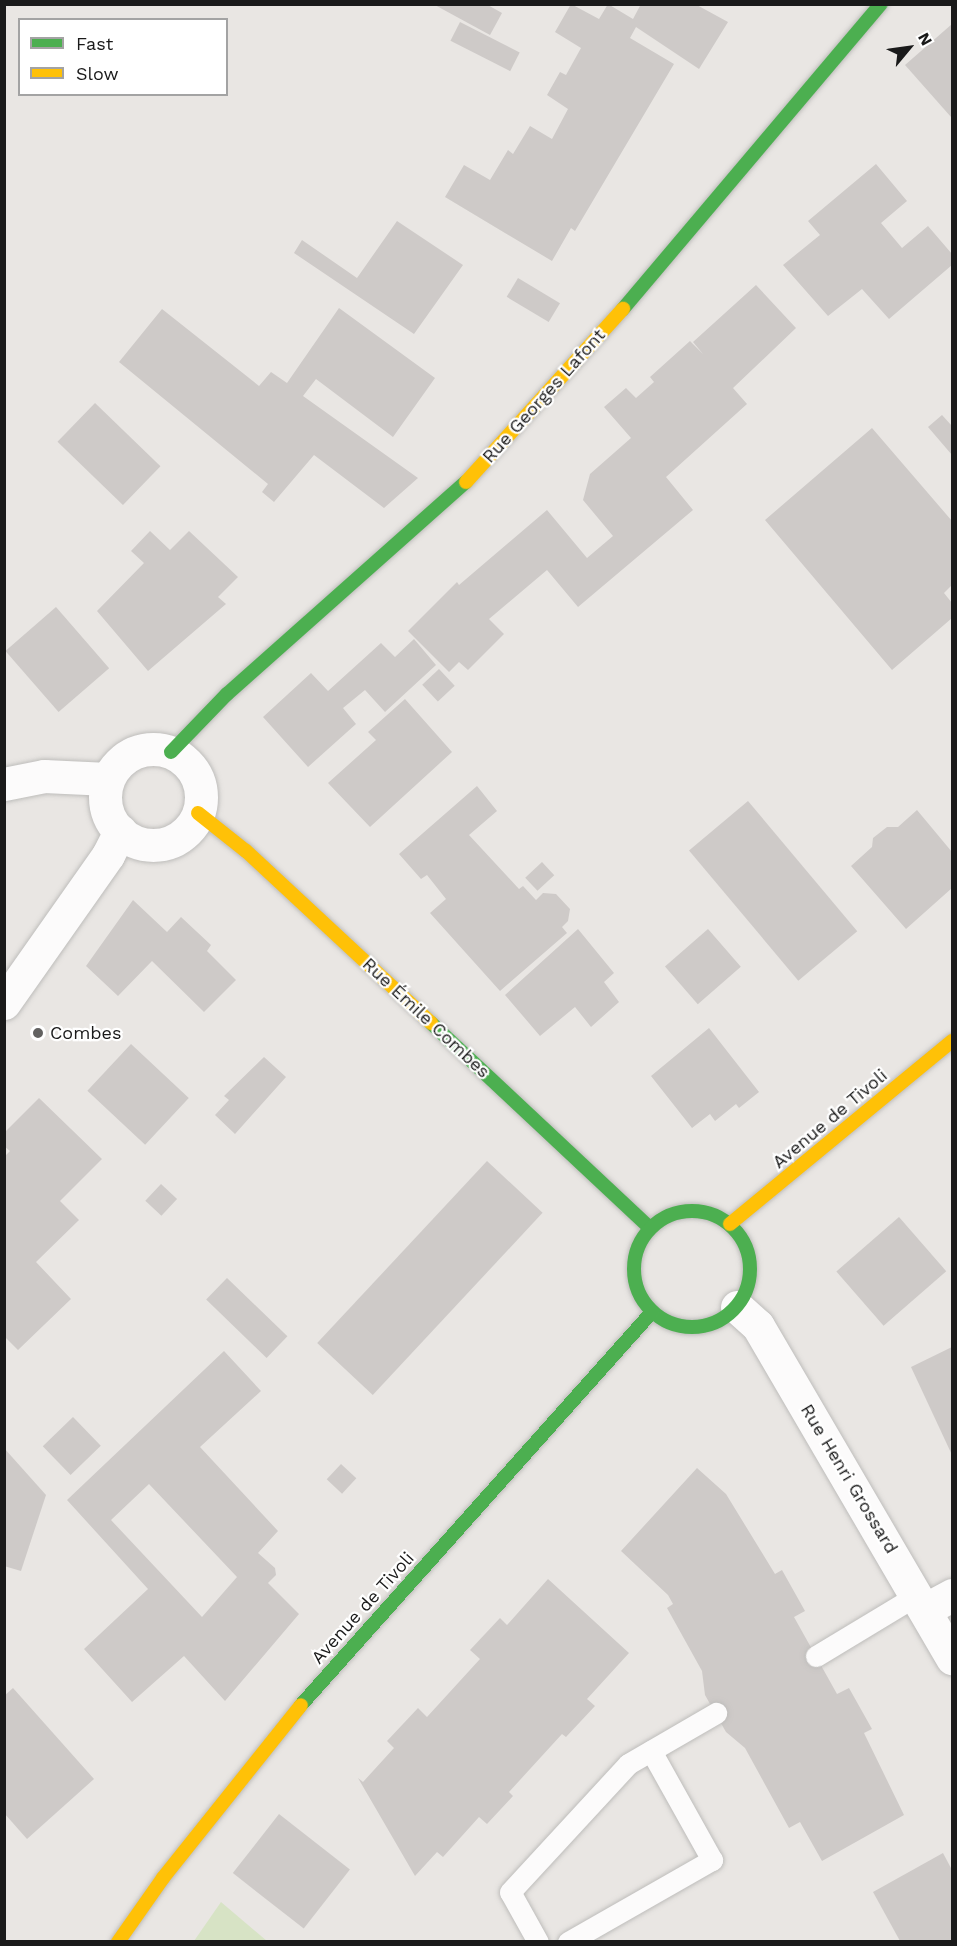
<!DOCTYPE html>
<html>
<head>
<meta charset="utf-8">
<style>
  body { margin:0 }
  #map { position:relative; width:957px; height:1946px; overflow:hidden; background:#e9e6e3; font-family:"Work Sans",sans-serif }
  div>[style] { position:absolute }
  .grass>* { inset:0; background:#d7e3c5 }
  .building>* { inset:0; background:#cecac8; transform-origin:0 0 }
  .roads { filter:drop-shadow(0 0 2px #bebdbb) drop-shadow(0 0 2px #bebdbb) }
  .lane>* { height:21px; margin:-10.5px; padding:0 10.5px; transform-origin:10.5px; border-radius:10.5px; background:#fcfbfb }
  .street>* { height:33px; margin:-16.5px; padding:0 16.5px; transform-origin:16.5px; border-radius:16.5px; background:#fcfbfb }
  .street>.ring { margin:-16.5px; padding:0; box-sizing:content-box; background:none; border:33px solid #fcfbfb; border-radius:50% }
  .fast>* { height:14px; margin:-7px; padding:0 7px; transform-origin:7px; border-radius:7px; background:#4caf50 }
  .fast>.ring { margin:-7px; padding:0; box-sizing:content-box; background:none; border:14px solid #4caf50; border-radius:50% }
  .slow>* { height:14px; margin:-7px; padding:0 7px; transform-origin:7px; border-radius:7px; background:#ffc107 }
  .dots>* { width:16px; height:16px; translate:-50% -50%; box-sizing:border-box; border:3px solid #fff; border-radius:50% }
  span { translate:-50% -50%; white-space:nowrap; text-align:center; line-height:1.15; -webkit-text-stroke:4.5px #fff; paint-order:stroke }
  .street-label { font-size:18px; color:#1a1a1a }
  .poi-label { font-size:18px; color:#1a1a1a }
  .left { translate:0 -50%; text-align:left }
  .frame { position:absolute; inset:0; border:6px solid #1a1a1a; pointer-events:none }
  .legend { position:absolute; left:18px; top:18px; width:210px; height:78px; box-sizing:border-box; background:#fff; border:2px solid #a3a3a3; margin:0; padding:8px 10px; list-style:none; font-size:18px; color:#1a1a1a }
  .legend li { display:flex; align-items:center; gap:12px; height:30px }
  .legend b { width:30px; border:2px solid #a3a3a3 }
  .north { position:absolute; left:879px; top:18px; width:60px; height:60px; -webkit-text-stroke:4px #fff; paint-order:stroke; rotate:61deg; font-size:16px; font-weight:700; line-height:24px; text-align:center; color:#1a1a1a }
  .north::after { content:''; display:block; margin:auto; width:21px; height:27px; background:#1a1a1a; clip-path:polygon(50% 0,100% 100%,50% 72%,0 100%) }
</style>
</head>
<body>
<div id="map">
  <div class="grass">
    <i style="clip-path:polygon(221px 1902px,267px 1941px,194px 1941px)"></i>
  </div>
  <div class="building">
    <i style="clip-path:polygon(433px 4px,486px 4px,502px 13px,490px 35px)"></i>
    <i style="clip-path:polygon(571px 4px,599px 19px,608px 4px,633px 19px,641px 4px,695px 4px,728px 22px,699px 69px,636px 27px,630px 38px,674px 64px,575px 231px,571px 228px,552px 261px,445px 197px,464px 165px,490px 180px,508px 150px,513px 154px,530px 126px,552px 139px,568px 109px,547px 95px,560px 72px,566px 75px,581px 48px,555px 32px)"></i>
    <i style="left:460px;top:22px;width:67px;height:21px;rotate:27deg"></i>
    <i style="clip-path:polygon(952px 24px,952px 116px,951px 117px,905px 65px)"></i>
    <i style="clip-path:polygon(876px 164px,907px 201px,881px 223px,902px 248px,928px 226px,952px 254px,952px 265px,889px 319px,862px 289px,828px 316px,783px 265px,820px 235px,808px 221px)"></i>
    <i style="clip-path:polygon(397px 221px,463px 265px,414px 334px,294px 253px,302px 240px,357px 278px)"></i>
    <i style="left:518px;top:278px;width:49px;height:22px;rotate:31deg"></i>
    <i style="clip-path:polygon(756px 285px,796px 328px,733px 388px,747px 404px,666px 477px,693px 510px,578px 607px,547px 570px,489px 619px,504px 634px,468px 670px,459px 662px,449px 672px,408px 631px,457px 582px,459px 585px,547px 510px,587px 558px,613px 536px,583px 500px,590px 474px,631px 438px,604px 407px,626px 388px,636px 398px,654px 382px,650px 377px,690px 341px,703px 354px,693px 342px)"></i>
    <i style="clip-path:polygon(339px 308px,435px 378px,393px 437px,316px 379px,303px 396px,418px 478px,384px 508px,314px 455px,274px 502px,262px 492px,268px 484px,119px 362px,162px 309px,259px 386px,271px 372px,287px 383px)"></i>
    <i style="left:95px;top:403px;width:91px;height:54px;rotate:44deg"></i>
    <i style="clip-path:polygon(942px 415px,952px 426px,952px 455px,928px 427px)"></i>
    <i style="clip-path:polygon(872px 428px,952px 521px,952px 585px,944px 593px,952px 603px,952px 618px,892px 670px,765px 520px)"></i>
    <i style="clip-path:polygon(150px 531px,170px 550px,189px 531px,238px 577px,218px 597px,226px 604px,148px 671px,97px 611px,144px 563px,131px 551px)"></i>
    <i style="left:56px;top:607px;width:81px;height:67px;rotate:49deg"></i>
    <i style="clip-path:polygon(414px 639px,436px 665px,385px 712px,365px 690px,343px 708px,356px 724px,308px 767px,263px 717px,311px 673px,328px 691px,381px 643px,395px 657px)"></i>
    <i style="left:439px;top:669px;width:23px;height:23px;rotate:47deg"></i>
    <i style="clip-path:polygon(405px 699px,452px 752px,370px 827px,328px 783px,376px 740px,368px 732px)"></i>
    <i style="clip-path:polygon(477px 786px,497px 811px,469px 835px,519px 889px,523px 886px,536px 900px,543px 893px,556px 894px,570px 909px,568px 921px,562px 927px,567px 933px,500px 991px,430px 913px,446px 899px,427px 875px,421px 879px,399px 854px)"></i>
    <i style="left:748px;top:801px;width:170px;height:77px;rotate:50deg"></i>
    <i style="clip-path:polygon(917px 810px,952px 852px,952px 888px,906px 929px,851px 866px,872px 847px,873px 838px,887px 827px,898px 827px)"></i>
    <i style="left:542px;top:862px;width:18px;height:23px;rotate:47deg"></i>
    <i style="clip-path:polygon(133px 900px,167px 932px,181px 917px,211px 945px,207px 951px,236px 980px,204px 1012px,152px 961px,118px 996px,86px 966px)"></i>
    <i style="clip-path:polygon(578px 929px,614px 973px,604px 982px,619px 1002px,591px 1027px,575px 1007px,540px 1036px,505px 995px)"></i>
    <i style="left:708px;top:929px;width:50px;height:57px;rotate:49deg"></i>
    <i style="clip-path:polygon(709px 1028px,759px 1092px,739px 1108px,736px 1104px,715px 1121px,710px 1114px,692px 1128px,651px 1076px)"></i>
    <i style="left:131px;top:1044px;width:79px;height:64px;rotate:43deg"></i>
    <i style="clip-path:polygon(264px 1057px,286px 1077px,235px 1134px,215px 1115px,229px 1100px,224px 1096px)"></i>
    <i style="clip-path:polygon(39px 1098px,102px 1159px,60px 1201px,79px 1220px,36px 1262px,71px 1299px,18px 1350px,4px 1336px,4px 1157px,10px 1151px,4px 1146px,4px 1133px)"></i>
    <i style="left:487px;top:1161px;width:76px;height:249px;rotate:43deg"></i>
    <i style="left:161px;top:1184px;width:22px;height:23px;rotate:43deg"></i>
    <i style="left:899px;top:1217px;width:72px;height:83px;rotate:49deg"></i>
    <i style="left:227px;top:1278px;width:84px;height:30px;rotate:44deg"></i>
    <i style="clip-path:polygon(952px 1347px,952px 1455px,911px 1367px)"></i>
    <i style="clip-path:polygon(evenodd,224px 1351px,261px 1391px,200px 1447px,278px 1531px,258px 1553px,275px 1568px,276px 1575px,268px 1583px,299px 1614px,225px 1701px,184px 1656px,132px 1702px,84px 1649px,148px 1589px,67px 1500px,224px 1351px,149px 1484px,237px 1577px,202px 1617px,111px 1520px,149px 1484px)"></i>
    <i style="left:73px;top:1417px;width:40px;height:42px;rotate:46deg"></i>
    <i style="clip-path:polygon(4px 1448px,46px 1495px,21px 1571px,4px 1566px)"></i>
    <i style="left:341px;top:1464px;width:21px;height:21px;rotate:43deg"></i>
    <i style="clip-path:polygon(697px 1468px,726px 1494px,775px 1574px,782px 1570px,805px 1611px,794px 1617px,837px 1694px,849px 1688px,872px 1729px,864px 1733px,904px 1815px,822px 1861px,800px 1822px,789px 1828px,745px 1748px,726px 1732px,705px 1695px,702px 1671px,667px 1608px,673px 1604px,668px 1595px,621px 1551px)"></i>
    <i style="clip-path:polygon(548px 1579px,629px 1653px,587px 1699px,595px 1706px,566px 1737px,562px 1734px,509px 1792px,513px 1796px,487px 1824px,479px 1817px,443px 1857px,437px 1852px,415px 1876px,358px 1778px,363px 1782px,394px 1748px,387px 1741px,418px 1708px,427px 1717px,480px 1659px,470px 1650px,500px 1618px,507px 1625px)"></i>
    <i style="clip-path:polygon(13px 1688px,94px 1779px,27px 1839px,4px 1813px,4px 1696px)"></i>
    <i style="left:279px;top:1814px;width:90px;height:75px;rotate:38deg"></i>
    <i style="clip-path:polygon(943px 1853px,952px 1870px,952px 1941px,900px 1941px,873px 1892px)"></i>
  </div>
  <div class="roads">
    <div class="lane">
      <i style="left:816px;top:1656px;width:118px;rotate:-31.1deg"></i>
      <i style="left:538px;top:1942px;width:57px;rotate:-119.2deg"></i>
      <i style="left:510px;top:1892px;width:174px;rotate:-47.3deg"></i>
      <i style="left:628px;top:1764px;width:102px;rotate:-30.1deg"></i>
      <i style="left:568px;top:1942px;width:166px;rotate:-29.7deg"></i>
      <i style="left:712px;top:1860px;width:125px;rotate:-119.2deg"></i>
    </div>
    <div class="street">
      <i class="ring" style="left:105px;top:749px;width:63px;height:63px"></i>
      <i style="left:4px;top:784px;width:41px;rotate:-11.3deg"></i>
      <i style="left:44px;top:776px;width:64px;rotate:2.7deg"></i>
      <i style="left:4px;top:1003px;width:181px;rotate:-54.9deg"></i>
      <i style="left:108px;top:855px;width:27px;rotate:-63deg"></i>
      <i style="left:737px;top:1307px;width:28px;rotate:42deg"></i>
      <i style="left:758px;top:1326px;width:385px;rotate:59.7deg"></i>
      <i style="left:926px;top:1609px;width:30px;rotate:-28deg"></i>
    </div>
    <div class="fast">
      <i style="left:623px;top:309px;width:399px;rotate:-49.8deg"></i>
      <i style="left:171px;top:752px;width:81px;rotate:-46deg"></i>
      <i style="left:227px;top:694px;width:319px;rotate:-41.6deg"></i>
      <i style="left:431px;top:1023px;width:300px;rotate:43.1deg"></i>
      <i class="ring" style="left:634px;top:1211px;width:102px;height:102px"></i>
      <i style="left:301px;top:1705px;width:527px;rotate:-48.23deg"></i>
    </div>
    <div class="slow">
      <i style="left:466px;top:482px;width:234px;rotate:-47.8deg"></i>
      <i style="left:198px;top:813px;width:61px;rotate:38.4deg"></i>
      <i style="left:246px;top:851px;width:253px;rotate:42.9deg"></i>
      <i style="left:730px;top:1224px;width:288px;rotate:-39.5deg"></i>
      <i style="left:118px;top:1942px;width:78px;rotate:-54.9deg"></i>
      <i style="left:163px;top:1878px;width:221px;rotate:-51.4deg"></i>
    </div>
  </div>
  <div class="dots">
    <i style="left:38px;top:1033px;background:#626160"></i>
  </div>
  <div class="street-label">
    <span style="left:544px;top:396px;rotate:-48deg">Rue Georges Lafont</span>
    <span style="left:426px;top:1018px;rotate:43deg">Rue Émile Combes</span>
    <span style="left:830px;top:1119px;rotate:-40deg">Avenue de Tivoli</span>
    <span style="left:849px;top:1479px;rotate:59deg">Rue Henri Grossard</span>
    <span style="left:363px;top:1608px;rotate:-48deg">Avenue de Tivoli</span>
  </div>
  <div class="poi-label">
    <span class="left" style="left:50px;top:1033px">Combes</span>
  </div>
  <div class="frame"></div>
  <ul class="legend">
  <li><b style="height:8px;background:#4caf50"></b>Fast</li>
  <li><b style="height:8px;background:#ffc107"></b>Slow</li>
  </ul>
  <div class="north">N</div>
</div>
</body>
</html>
